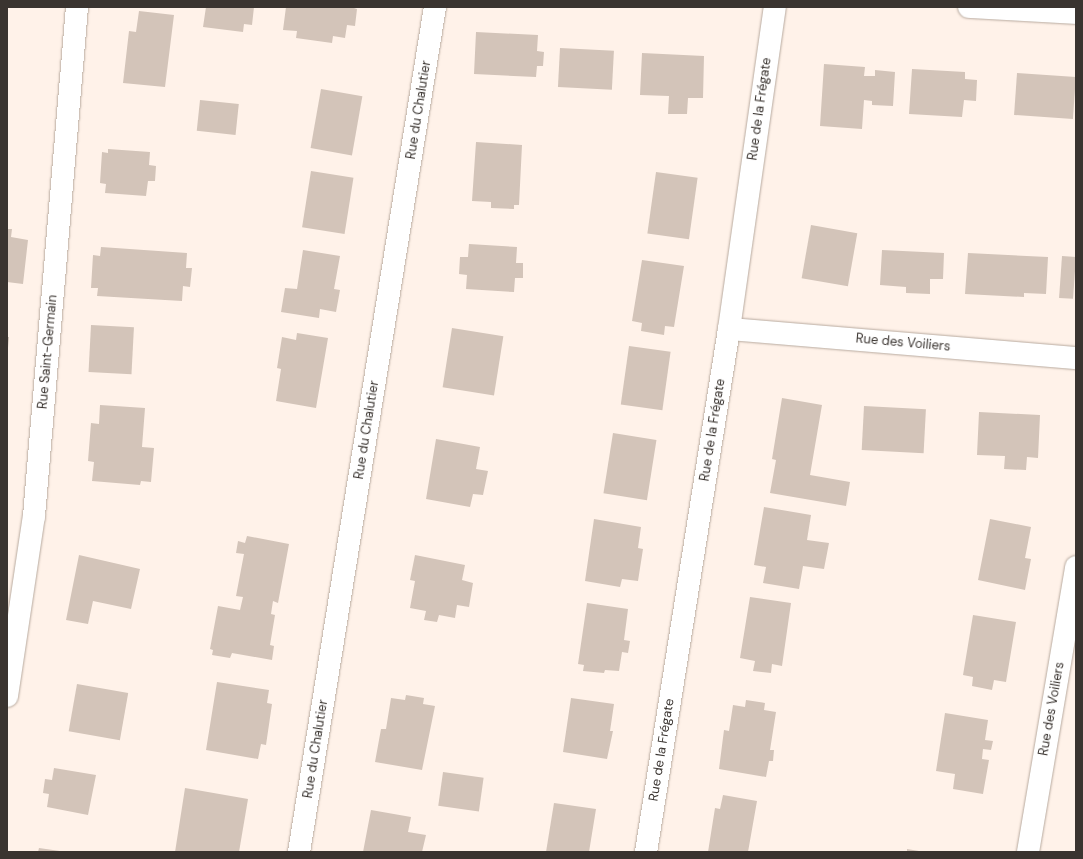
<!DOCTYPE html>
<html>
<head>
<meta charset="utf-8">
<style>
  body { margin:0 }
  #map { position:relative; width:1083px; height:859px; overflow:hidden; background:#fff2e9; font-family:"DM Sans",sans-serif }
  div>[style] { position:absolute }
  .building>* { inset:0; background:#d3c4b9; transform-origin:0 0 }
  .roads { filter:drop-shadow(0 0 1px #b8aa9f) drop-shadow(0 0 1px #b8aa9f) }
  .minor>* { height:22px; margin:-11px; padding:0 11px; transform-origin:11px; border-radius:11px; background:#fff }
  .tertiary>* { height:22px; margin:-11px; padding:0 11px; transform-origin:11px; border-radius:11px; background:#fff }
  span { translate:-50% -50%; white-space:nowrap; text-align:center; line-height:1.15; -webkit-text-stroke:3px #fff; paint-order:stroke }
  .street-label { font-size:13px; color:#3a3430 }
  .frame { position:absolute; inset:0; border:8px solid #3a3430; pointer-events:none }
</style>
</head>
<body>
<div id="map">
  <div class="building">
    <i style="clip-path:polygon(206px 7px,254px 7px,252px 25px,244px 24px,243px 32px,203px 27px)"></i>
    <i style="clip-path:polygon(286px 7px,351px 7px,357px 9px,355px 26px,347px 25px,345px 38px,333px 36px,332px 43px,296px 38px,297px 31px,283px 30px)"></i>
    <i style="clip-path:polygon(139px 11px,174px 15px,165px 87px,123px 83px,129px 31px,136px 32px)"></i>
    <i style="clip-path:polygon(476px 32px,538px 35px,537px 51px,544px 52px,543px 66px,537px 66px,536px 77px,474px 74px)"></i>
    <i style="left:560px;top:48px;width:54px;height:39px;rotate:3deg"></i>
    <i style="clip-path:polygon(642px 53px,704px 56px,703px 98px,688px 98px,687px 114px,668px 114px,669px 96px,640px 95px)"></i>
    <i style="clip-path:polygon(824px 64px,865px 67px,864px 76px,875px 76px,875px 70px,895px 72px,893px 106px,872px 105px,872px 101px,864px 100px,862px 129px,820px 126px)"></i>
    <i style="clip-path:polygon(912px 69px,965px 72px,965px 79px,977px 80px,976px 101px,964px 100px,962px 117px,909px 114px)"></i>
    <i style="left:1017px;top:73px;width:59px;height:42px;rotate:4deg"></i>
    <i style="left:321px;top:89px;width:42px;height:60px;rotate:10deg"></i>
    <i style="left:200px;top:100px;width:39px;height:31px;rotate:6deg"></i>
    <i style="clip-path:polygon(476px 142px,522px 145px,519px 205px,514px 205px,514px 209px,491px 208px,491px 202px,472px 201px)"></i>
    <i style="clip-path:polygon(108px 149px,150px 152px,149px 165px,156px 166px,155px 181px,148px 181px,146px 196px,105px 193px,106px 184px,100px 183px,102px 152px,108px 153px)"></i>
    <i style="left:311px;top:171px;width:43px;height:57px;rotate:9deg"></i>
    <i style="left:656px;top:172px;width:42px;height:62px;rotate:8deg"></i>
    <i style="left:811px;top:225px;width:47px;height:54px;rotate:10deg"></i>
    <i style="clip-path:polygon(7px 229px,12px 229px,11px 237px,28px 240px,23px 284px,7px 282px)"></i>
    <i style="clip-path:polygon(469px 244px,517px 247px,516px 263px,523px 263px,523px 278px,515px 278px,514px 292px,466px 289px,467px 275px,459px 274px,460px 257px,468px 257px)"></i>
    <i style="clip-path:polygon(101px 247px,187px 253px,186px 268px,192px 268px,190px 287px,183px 286px,182px 301px,97px 296px,98px 288px,91px 288px,93px 255px,100px 256px)"></i>
    <i style="clip-path:polygon(303px 250px,340px 256px,334px 289px,340px 290px,336px 312px,320px 309px,319px 318px,281px 312px,285px 288px,297px 289px)"></i>
    <i style="clip-path:polygon(882px 250px,944px 253px,943px 279px,930px 279px,930px 294px,906px 293px,906px 287px,880px 285px)"></i>
    <i style="clip-path:polygon(968px 253px,1048px 257px,1046px 294px,1024px 293px,1024px 297px,965px 294px)"></i>
    <i style="left:1062px;top:256px;width:14px;height:42px;rotate:4deg"></i>
    <i style="clip-path:polygon(642px 260px,684px 266px,674px 327px,665px 326px,664px 335px,641px 331px,642px 323px,632px 321px)"></i>
    <i style="left:91px;top:325px;width:43px;height:47px;rotate:3deg"></i>
    <i style="left:452px;top:328px;width:52px;height:60px;rotate:9deg"></i>
    <i style="clip-path:polygon(297px 333px,328px 338px,316px 408px,276px 401px,281px 369px,277px 368px,282px 337px,296px 340px)"></i>
    <i style="clip-path:polygon(7px 337px,9px 337px,8px 348px,7px 348px)"></i>
    <i style="left:629px;top:346px;width:42px;height:59px;rotate:8deg"></i>
    <i style="clip-path:polygon(782px 398px,822px 405px,810px 475px,850px 482px,846px 506px,770px 493px,776px 460px,772px 459px)"></i>
    <i style="clip-path:polygon(100px 405px,145px 408px,142px 447px,154px 448px,151px 482px,141px 481px,140px 485px,92px 481px,94px 462px,88px 461px,91px 423px,99px 424px)"></i>
    <i style="left:864px;top:406px;width:62px;height:44px;rotate:3deg"></i>
    <i style="clip-path:polygon(979px 412px,1040px 415px,1038px 458px,1027px 457px,1026px 470px,1004px 469px,1005px 456px,977px 455px)"></i>
    <i style="left:613px;top:433px;width:44px;height:61px;rotate:9deg"></i>
    <i style="clip-path:polygon(436px 439px,480px 447px,476px 469px,488px 471px,483px 495px,473px 494px,470px 507px,426px 499px)"></i>
    <i style="clip-path:polygon(764px 507px,811px 515px,807px 540px,829px 543px,824px 569px,803px 566px,799px 589px,763px 583px,766px 567px,754px 565px)"></i>
    <i style="clip-path:polygon(594px 519px,641px 527px,638px 548px,643px 549px,638px 581px,622px 579px,620px 587px,585px 581px)"></i>
    <i style="clip-path:polygon(990px 519px,1031px 527px,1025px 558px,1031px 559px,1025px 590px,978px 580px)"></i>
    <i style="clip-path:polygon(247px 536px,289px 544px,278px 603px,273px 601px,271px 614px,275px 615px,270px 645px,274px 646px,272px 660px,232px 653px,230px 658px,212px 655px,213px 650px,210px 649px,218px 606px,240px 610px,243px 597px,236px 596px,244px 554px,236px 553px,238px 541px,245px 543px)"></i>
    <i style="clip-path:polygon(79px 555px,140px 569px,131px 609px,93px 601px,88px 624px,66px 620px)"></i>
    <i style="clip-path:polygon(415px 555px,465px 565px,462px 580px,473px 583px,469px 607px,457px 605px,455px 618px,439px 615px,437px 622px,424px 620px,426px 611px,410px 608px,415px 581px,410px 580px)"></i>
    <i style="clip-path:polygon(750px 597px,791px 603px,782px 666px,772px 664px,771px 673px,753px 671px,755px 661px,740px 658px)"></i>
    <i style="clip-path:polygon(587px 603px,628px 609px,624px 640px,630px 641px,628px 653px,622px 652px,619px 671px,605px 670px,604px 673px,583px 671px,584px 665px,578px 664px)"></i>
    <i style="clip-path:polygon(973px 615px,1016px 622px,1006px 682px,994px 680px,992px 690px,972px 686px,973px 677px,963px 675px)"></i>
    <i style="clip-path:polygon(217px 682px,269px 690px,267px 703px,272px 704px,266px 745px,261px 744px,258px 759px,206px 750px)"></i>
    <i style="left:77px;top:684px;width:52px;height:48px;rotate:10deg"></i>
    <i style="clip-path:polygon(406px 695px,424px 698px,423px 704px,435px 706px,422px 770px,375px 762px,381px 729px,386px 729px,391px 698px,405px 700px)"></i>
    <i style="clip-path:polygon(571px 698px,614px 704px,610px 731px,613px 731px,607px 759px,563px 752px)"></i>
    <i style="clip-path:polygon(746px 700px,765px 703px,764px 710px,776px 712px,770px 750px,774px 750px,773px 761px,769px 761px,766px 777px,719px 769px,724px 730px,729px 731px,733px 705px,745px 707px)"></i>
    <i style="clip-path:polygon(945px 713px,988px 720px,985px 740px,993px 741px,991px 750px,983px 749px,982px 759px,989px 760px,983px 794px,953px 789px,955px 774px,936px 771px)"></i>
    <i style="clip-path:polygon(54px 768px,96px 775px,88px 815px,47px 807px,49px 794px,43px 793px,45px 779px,52px 780px)"></i>
    <i style="left:443px;top:772px;width:41px;height:34px;rotate:8deg"></i>
    <i style="clip-path:polygon(185px 788px,248px 799px,239px 852px,175px 852px)"></i>
    <i style="clip-path:polygon(723px 795px,757px 801px,748px 852px,708px 852px,715px 808px,720px 809px)"></i>
    <i style="clip-path:polygon(554px 803px,596px 809px,589px 852px,546px 852px)"></i>
    <i style="clip-path:polygon(371px 810px,411px 817px,408px 832px,426px 835px,422px 852px,363px 852px)"></i>
    <i style="clip-path:polygon(39px 848px,60px 851px,60px 852px,38px 852px)"></i>
    <i style="clip-path:polygon(907px 849px,919px 851px,919px 852px,907px 852px)"></i>
  </div>
  <div class="roads">
    <div class="minor">
      <i style="left:969px;top:7px;width:107px;rotate:3.2deg"></i>
      <i style="left:729px;top:329px;width:348px;rotate:4.8deg"></i>
      <i style="left:299px;top:852px;width:856px;rotate:-80.86deg"></i>
      <i style="left:646px;top:852px;width:530px;rotate:-80.98deg"></i>
      <i style="left:729px;top:329px;width:325px;rotate:-81.9deg"></i>
      <i style="left:1028px;top:852px;width:289px;rotate:-80.4deg"></i>
    </div>
    <div class="tertiary">
      <i style="left:7px;top:696px;width:182px;rotate:-81.5deg"></i>
      <i style="left:34px;top:516px;width:511px;rotate:-85.17deg"></i>
    </div>
  </div>
  <div class="street-label">
    <span style="left:760px;top:109px;rotate:-82deg">Rue de la Frégate</span>
    <span style="left:419px;top:110px;rotate:-81deg">Rue du Chalutier</span>
    <span style="left:903px;top:343px;rotate:5deg">Rue des Voiliers</span>
    <span style="left:48px;top:352px;rotate:-85deg">Rue Saint-Germain</span>
    <span style="left:367px;top:430px;rotate:-81deg">Rue du Chalutier</span>
    <span style="left:713px;top:430px;rotate:-81deg">Rue de la Frégate</span>
    <span style="left:1052px;top:709px;rotate:-80deg">Rue des Voiliers</span>
    <span style="left:316px;top:749px;rotate:-81deg">Rue du Chalutier</span>
    <span style="left:662px;top:750px;rotate:-81deg">Rue de la Frégate</span>
  </div>
  <div class="frame"></div>
</div>
</body>
</html>
